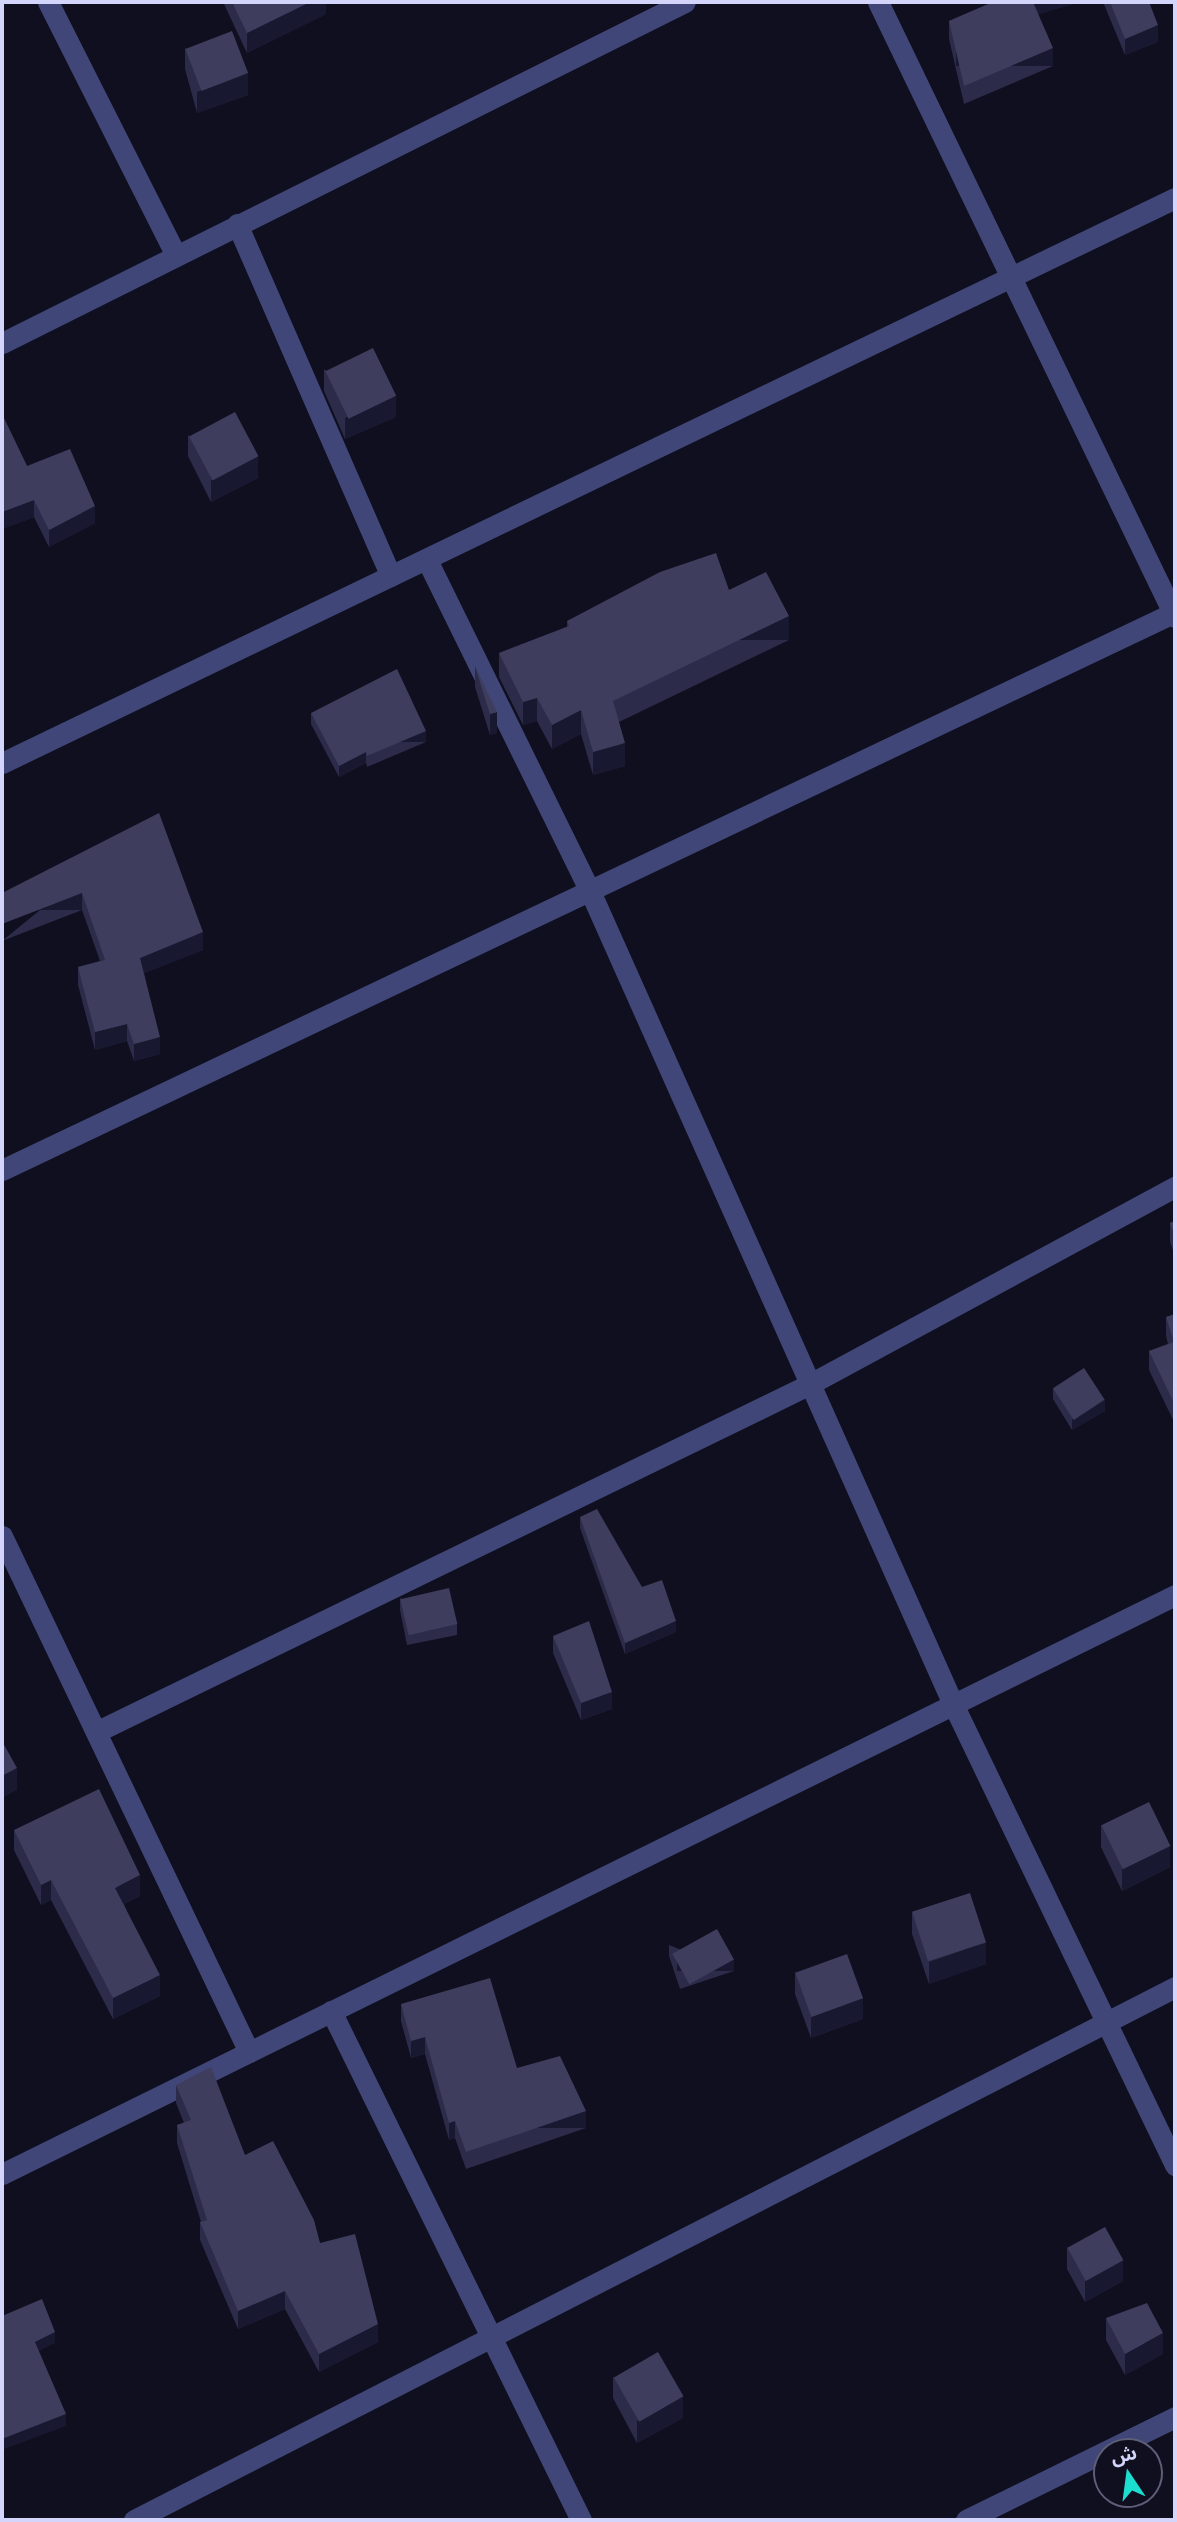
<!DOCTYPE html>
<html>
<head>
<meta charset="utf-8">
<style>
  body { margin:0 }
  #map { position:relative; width:1177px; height:2522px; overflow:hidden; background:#0f0f1f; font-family:Lato,"Noto Sans Arabic",sans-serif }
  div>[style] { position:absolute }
  .minor>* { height:21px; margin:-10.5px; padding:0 10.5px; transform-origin:10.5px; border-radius:10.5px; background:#404778 }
  .wall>* { inset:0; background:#2c2b4a }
  .shaded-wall>* { inset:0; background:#191831; transform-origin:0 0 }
  .building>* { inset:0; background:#3e3d5d; transform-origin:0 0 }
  span { translate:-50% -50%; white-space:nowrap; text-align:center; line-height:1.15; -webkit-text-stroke:7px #0f0f1f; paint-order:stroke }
  .frame { position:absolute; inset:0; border:4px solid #d3d5fa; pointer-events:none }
  .north { position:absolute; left:1093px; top:2438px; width:70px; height:70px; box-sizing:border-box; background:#0f0f1f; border:2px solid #5d5e77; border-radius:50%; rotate:347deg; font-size:19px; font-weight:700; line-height:28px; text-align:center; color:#d3d5fa }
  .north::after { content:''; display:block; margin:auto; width:24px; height:32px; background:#1bddd0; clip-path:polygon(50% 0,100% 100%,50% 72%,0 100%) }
</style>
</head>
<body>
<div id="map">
  <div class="minor">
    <i style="left:48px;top:2px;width:284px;rotate:63.2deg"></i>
    <i style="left:878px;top:2px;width:683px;rotate:64.22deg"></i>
    <i style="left:237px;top:224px;width:384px;rotate:66.4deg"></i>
    <i style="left:2px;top:343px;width:763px;rotate:-26.53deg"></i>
    <i style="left:427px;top:560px;width:369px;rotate:63.8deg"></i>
    <i style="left:590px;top:891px;width:890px;rotate:65.94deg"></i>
    <i style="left:953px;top:1704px;width:512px;rotate:64.29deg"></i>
    <i style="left:2px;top:763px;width:1302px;rotate:-25.72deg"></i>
    <i style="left:2px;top:1170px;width:1299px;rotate:-25.44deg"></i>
    <i style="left:2px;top:1536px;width:572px;rotate:64.42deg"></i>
    <i style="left:96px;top:1732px;width:794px;rotate:-25.98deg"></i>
    <i style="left:810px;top:1384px;width:415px;rotate:-28.4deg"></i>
    <i style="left:331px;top:2011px;width:567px;rotate:63.84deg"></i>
    <i style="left:2px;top:2174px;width:1308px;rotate:-26.27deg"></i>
    <i style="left:134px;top:2520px;width:1170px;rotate:-27.11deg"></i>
    <i style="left:966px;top:2520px;width:233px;rotate:-26.2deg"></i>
  </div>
  <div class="wall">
    <i style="clip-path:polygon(223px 2px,326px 2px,326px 14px,247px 53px)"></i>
    <i style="clip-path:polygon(987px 2px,1080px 2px,1038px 14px,1053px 66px,964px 104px,949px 39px,949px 21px,988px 4px)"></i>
    <i style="clip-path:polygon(1103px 2px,1149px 2px,1158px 42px,1125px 55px)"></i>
    <i style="clip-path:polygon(185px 48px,248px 95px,197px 113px,185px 69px)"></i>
    <i style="clip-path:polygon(324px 369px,396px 417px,345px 439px,324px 391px)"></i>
    <i style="clip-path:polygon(2px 414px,27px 466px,95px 523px,49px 547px,34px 517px,2px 529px)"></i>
    <i style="clip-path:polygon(188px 435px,258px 478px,211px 502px,188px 456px)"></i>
    <i style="clip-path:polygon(729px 590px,789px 640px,619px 722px,625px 766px,593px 775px,581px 734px,552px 749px,537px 721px,523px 725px,499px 677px,499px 653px,567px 627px,567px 621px)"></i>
    <i style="clip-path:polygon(475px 666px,497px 733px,490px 735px,475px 687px)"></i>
    <i style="clip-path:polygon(311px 713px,426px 742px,367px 767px,366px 763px,339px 777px,311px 724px)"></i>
    <i style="clip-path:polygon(159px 813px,203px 950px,144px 973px,160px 1054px,134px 1061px,127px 1041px,95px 1050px,78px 985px,78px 967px,100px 961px,82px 910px,2px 941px)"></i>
    <i style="clip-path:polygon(1175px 1221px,1175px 1256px,1170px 1242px,1170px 1223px)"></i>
    <i style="clip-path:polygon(1175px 1314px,1175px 1424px,1149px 1370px,1149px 1351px,1168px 1344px,1166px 1336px,1166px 1317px)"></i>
    <i style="clip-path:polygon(1053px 1388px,1105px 1411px,1072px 1430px,1053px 1399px)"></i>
    <i style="clip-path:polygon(580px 1517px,642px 1587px,676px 1632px,625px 1654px,580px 1528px)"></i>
    <i style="clip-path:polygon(400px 1598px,457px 1624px,457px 1635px,407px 1645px,400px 1610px)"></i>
    <i style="clip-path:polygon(553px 1636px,612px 1709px,581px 1720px,553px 1653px)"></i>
    <i style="clip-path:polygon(1101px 1825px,1170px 1867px,1122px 1891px,1101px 1847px)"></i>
    <i style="clip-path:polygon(14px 1830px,140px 1896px,124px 1904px,160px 1996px,113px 2019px,51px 1900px,41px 1905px,14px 1850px)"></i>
    <i style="clip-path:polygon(912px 1913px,986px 1964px,929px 1984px,912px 1934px)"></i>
    <i style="clip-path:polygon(669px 1945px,734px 1971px,680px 1989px,669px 1956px)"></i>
    <i style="clip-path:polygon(795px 1972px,863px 2019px,811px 2038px,795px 1994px)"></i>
    <i style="clip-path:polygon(401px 2004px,517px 2068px,586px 2128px,466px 2169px,455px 2138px,449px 2140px,425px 2054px,411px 2058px,401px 2021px)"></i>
    <i style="clip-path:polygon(176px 2085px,245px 2155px,320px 2243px,378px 2342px,319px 2372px,285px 2309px,238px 2329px,200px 2240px,200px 2222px,201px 2222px,177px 2143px,177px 2125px,184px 2123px,176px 2103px)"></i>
    <i style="clip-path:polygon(1067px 2247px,1123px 2281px,1085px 2302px,1067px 2269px)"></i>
    <i style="clip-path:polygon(1106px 2318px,1163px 2354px,1125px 2375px,1106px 2340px)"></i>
    <i style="clip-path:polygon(613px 2377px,683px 2418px,637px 2443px,613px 2398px)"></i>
  </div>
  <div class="shaded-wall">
    <i style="clip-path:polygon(310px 2px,326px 2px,326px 14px,247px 53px,247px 33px)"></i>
    <i style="clip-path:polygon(1032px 2px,1080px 2px,1032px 16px)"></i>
    <i style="clip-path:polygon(1158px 25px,1158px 42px,1125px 55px,1125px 39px)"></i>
    <i style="left:1053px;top:48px;width:18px;height:97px;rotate:90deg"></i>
    <i style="clip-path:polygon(248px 73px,248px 95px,197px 113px,197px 92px)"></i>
    <i style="clip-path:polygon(396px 396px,396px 417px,345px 439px,345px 418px)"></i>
    <i style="clip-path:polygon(258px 456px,258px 478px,211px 502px,211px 480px)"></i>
    <i style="clip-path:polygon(34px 500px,34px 517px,2px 529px,2px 512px)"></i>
    <i style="clip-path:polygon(95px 506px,95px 523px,49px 547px,49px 530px)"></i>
    <i style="left:789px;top:616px;width:24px;height:195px;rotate:90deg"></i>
    <i style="clip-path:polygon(537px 698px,537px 721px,523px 725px,523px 702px)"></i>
    <i style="clip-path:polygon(581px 710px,581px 734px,552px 749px,552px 725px)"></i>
    <i style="clip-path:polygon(497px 712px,497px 733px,490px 735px,490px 714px)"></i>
    <i style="left:426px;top:731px;width:11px;height:64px;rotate:90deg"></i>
    <i style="clip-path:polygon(625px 743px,625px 766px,593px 775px,593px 752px)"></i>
    <i style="clip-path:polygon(366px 752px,366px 763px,339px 777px,339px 766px)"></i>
    <i style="left:82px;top:893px;width:17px;height:86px;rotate:90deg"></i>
    <i style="clip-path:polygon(203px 932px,203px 950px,140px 975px,140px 958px)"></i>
    <i style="clip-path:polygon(127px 1024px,127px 1041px,95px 1050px,95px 1032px)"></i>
    <i style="clip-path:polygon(160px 1037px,160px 1054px,134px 1061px,134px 1044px)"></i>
    <i style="clip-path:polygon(1105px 1400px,1105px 1411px,1072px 1430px,1072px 1419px)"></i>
    <i style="clip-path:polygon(676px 1621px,676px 1632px,625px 1654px,625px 1643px)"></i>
    <i style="clip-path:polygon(612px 1692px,612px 1709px,581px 1720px,581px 1703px)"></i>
    <i style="clip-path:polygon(17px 1768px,17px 1790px,2px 1798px,2px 1776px)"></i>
    <i style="clip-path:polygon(1170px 1846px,1170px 1867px,1122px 1891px,1122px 1869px)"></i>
    <i style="clip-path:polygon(140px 1875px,140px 1896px,115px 1908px,115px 1888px)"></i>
    <i style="clip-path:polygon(51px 1880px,51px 1900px,41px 1905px,41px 1885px)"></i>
    <i style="clip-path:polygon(986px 1942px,986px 1964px,929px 1984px,929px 1962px)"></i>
    <i style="left:734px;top:1960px;width:11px;height:57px;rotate:90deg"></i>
    <i style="clip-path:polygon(160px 1975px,160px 1996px,113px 2019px,113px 1998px)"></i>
    <i style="clip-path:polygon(863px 1998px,863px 2019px,811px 2038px,811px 2017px)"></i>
    <i style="clip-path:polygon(425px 2037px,425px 2054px,411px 2058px,411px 2041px)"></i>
    <i style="left:586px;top:2111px;width:17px;height:127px;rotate:90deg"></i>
    <i style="clip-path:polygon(455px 2121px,455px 2138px,449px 2140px,449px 2123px)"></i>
    <i style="clip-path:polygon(1123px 2260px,1123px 2281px,1085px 2302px,1085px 2281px)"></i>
    <i style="clip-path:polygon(285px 2291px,285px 2309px,238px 2329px,238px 2311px)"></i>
    <i style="clip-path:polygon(378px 2324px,378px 2342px,319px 2372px,319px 2354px)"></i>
    <i style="clip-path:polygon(55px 2332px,55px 2343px,35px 2353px,35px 2342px)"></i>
    <i style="clip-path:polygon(1163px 2333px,1163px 2354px,1125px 2375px,1125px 2354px)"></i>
    <i style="clip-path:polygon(683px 2396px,683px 2418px,637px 2443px,637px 2421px)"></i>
    <i style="clip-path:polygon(66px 2414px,66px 2426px,2px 2450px,2px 2439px)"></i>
  </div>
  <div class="building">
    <i style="clip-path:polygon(232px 2px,310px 2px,247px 33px)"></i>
    <i style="clip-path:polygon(993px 2px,1033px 2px,1053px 48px,964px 86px,949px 21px)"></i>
    <i style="clip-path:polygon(1110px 2px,1149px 2px,1158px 25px,1125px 39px)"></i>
    <i style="left:232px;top:31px;width:45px;height:50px;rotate:69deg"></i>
    <i style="left:373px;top:348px;width:53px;height:53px;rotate:64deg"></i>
    <i style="left:235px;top:412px;width:50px;height:52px;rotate:62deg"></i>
    <i style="clip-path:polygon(2px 414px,27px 466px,70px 449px,95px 506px,49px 530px,34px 500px,2px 512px)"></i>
    <i style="clip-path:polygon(716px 553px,729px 590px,766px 572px,789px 616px,613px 701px,625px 743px,593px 752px,581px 710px,552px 725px,537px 698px,523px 702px,499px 653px,569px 626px,567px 621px,660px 572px)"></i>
    <i style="clip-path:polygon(475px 666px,497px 712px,490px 714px)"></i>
    <i style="clip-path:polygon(397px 669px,426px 731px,367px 756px,366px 752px,339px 766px,311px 713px)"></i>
    <i style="clip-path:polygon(159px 813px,203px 932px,140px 958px,160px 1037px,134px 1044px,127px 1024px,95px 1032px,78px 967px,105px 960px,82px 893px,2px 924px,2px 893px)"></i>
    <i style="clip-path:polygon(1175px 1221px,1175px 1237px,1170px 1223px)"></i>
    <i style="clip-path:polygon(1175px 1314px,1175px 1405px,1149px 1351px,1174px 1342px,1166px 1317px)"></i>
    <i style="left:1084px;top:1368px;width:38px;height:37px;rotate:57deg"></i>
    <i style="clip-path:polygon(597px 1509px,642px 1587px,662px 1580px,676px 1621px,625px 1643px,580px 1517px)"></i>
    <i style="left:449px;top:1588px;width:37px;height:50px;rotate:77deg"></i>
    <i style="clip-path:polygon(589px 1621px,612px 1692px,581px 1703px,553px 1636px)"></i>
    <i style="clip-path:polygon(2px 1741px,17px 1768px,2px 1776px)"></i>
    <i style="clip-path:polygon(99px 1789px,140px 1875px,115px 1888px,160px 1975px,113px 1998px,51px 1880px,41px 1885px,14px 1830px)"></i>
    <i style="left:1149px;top:1802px;width:49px;height:53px;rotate:64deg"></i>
    <i style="left:970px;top:1893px;width:52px;height:61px;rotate:72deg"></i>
    <i style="left:717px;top:1929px;width:35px;height:51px;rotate:61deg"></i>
    <i style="left:847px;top:1954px;width:47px;height:55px;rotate:70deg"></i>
    <i style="clip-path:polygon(490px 1978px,517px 2068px,560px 2056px,586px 2111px,466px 2152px,455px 2121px,449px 2123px,425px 2037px,411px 2041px,401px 2004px)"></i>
    <i style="clip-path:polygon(211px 2067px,245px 2155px,273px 2141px,314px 2220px,320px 2243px,355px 2234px,378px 2324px,319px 2354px,285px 2291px,238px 2311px,200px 2222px,207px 2220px,177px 2125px,191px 2120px,176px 2085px)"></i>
    <i style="left:1105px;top:2227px;width:38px;height:43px;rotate:61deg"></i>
    <i style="clip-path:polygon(42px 2299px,55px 2332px,35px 2342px,66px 2414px,2px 2439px,2px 2316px)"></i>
    <i style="clip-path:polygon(1147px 2303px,1163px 2333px,1125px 2354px,1106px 2318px)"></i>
    <i style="left:658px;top:2352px;width:51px;height:51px;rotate:60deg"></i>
  </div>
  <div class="frame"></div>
  <div class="north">ش</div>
</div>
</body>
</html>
